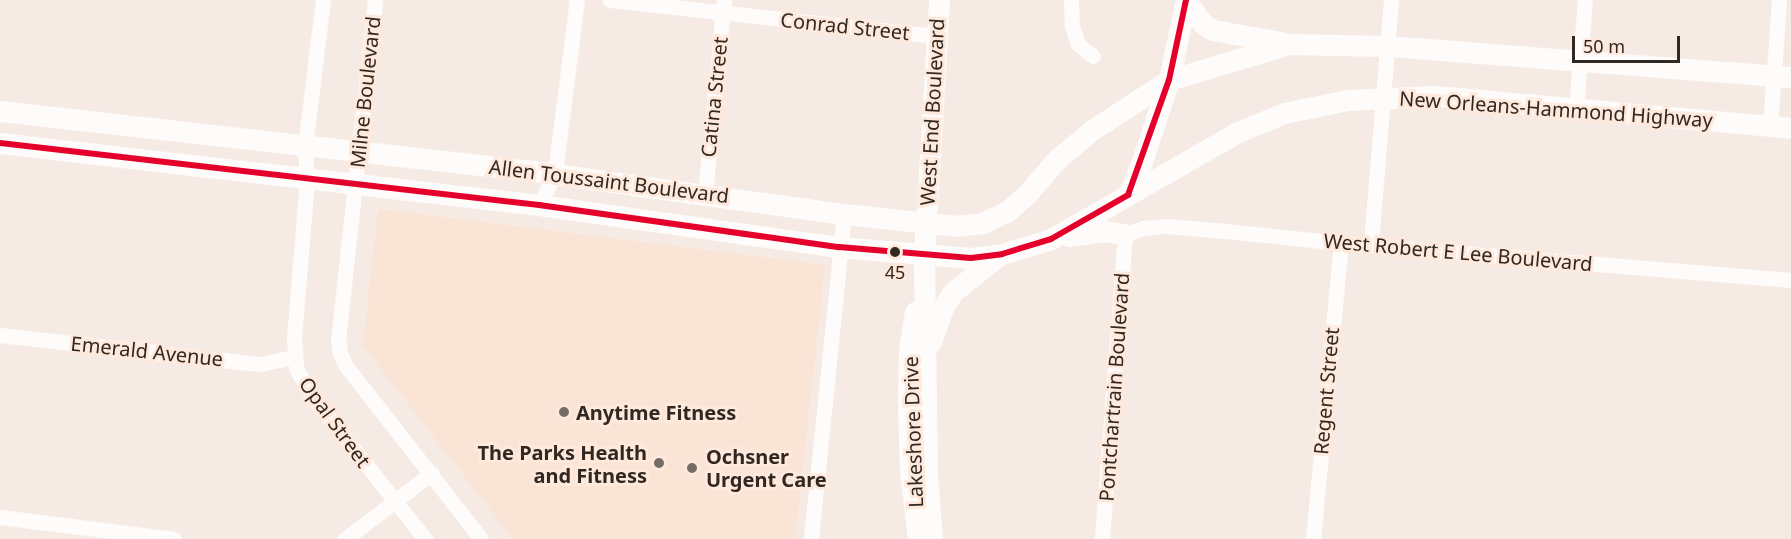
<!DOCTYPE html>
<html>
<head>
<meta charset="utf-8">
<style>
  body { margin:0 }
  #map { position:relative; width:1791px; height:539px; overflow:hidden; background:#f6ebe4; font-family:"Noto Sans",sans-serif }
  div>[style] { position:absolute }
  .built>* { inset:0; background:#fae4d5 }
  .street>* { height:15px; margin:-7.5px; padding:0 7.5px; transform-origin:7.5px; border-radius:7.5px; background:#fefcfb }
  .secondary>* { height:21px; margin:-10.5px; padding:0 10.5px; transform-origin:10.5px; border-radius:10.5px; background:#fefcfb }
  .bus-1>* { height:6px; margin:-3px; padding:0 3px; transform-origin:3px; border-radius:3px; background:#e4002b }
  .dots>* { width:16px; height:16px; translate:-50% -50%; box-sizing:border-box; border:3px solid #fee9dc; border-radius:50% }
  span { translate:-50% -50%; white-space:nowrap; text-align:center; line-height:1.15; -webkit-text-stroke:6px #fee9dc; paint-order:stroke }
  .bus-label { font-size:18px; color:#312822 }
  .street-label { font-size:20px; color:#312822 }
  .poi-label { font-size:20px; color:#312822; font-weight:700 }
  .left { translate:0 -50%; text-align:left }
  .right { translate:-100% -50%; text-align:right }
  .scale { position:absolute; left:1572px; top:36px; width:108px; height:27px; box-sizing:border-box; border:3px solid #312822; border-top:0; padding-left:8px; font-size:18px; line-height:21px; white-space:nowrap; color:#312822; -webkit-text-stroke:4px #fee9dc; paint-order:stroke }
</style>
</head>
<body>
<div id="map">
  <div class="built">
    <i style="clip-path:polygon(378px 209px,825px 265px,795px 539px,513px 539px,363px 346px)"></i>
  </div>
  <div class="street">
    <i style="left:323px;top:0;width:147px;rotate:97deg"></i>
    <i style="left:305px;top:146px;width:34px;rotate:87deg"></i>
    <i style="left:307px;top:180px;width:159px;rotate:94.7deg"></i>
    <i style="left:294px;top:338px;width:30px;rotate:86deg"></i>
    <i style="left:296px;top:368px;width:31px;rotate:61deg"></i>
    <i style="left:311px;top:395px;width:184px;rotate:51.6deg"></i>
    <i style="left:375px;top:0;width:340px;rotate:96.2deg"></i>
    <i style="left:338px;top:338px;width:16px;rotate:83deg"></i>
    <i style="left:340px;top:354px;width:13px;rotate:63deg"></i>
    <i style="left:346px;top:366px;width:219px;rotate:52deg"></i>
    <i style="left:610px;top:0;width:328px;rotate:6.3deg"></i>
    <i style="left:1071px;top:0;width:26px;rotate:88deg"></i>
    <i style="left:1072px;top:26px;width:19px;rotate:72deg"></i>
    <i style="left:1078px;top:44px;width:19px;rotate:39deg"></i>
    <i style="left:1576px;top:109px;width:109px;rotate:-85.3deg"></i>
    <i style="left:1770px;top:126px;width:126px;rotate:-85.9deg"></i>
    <i style="left:705px;top:193px;width:194px;rotate:-84.4deg"></i>
    <i style="left:539px;top:205px;width:36px;rotate:-63deg"></i>
    <i style="left:555px;top:173px;width:174px;rotate:-82.8deg"></i>
    <i style="left:1371px;top:243px;width:244px;rotate:-85.3deg"></i>
    <i style="left:0;top:335px;width:262px;rotate:6.4deg"></i>
    <i style="left:260px;top:364px;width:35px;rotate:-12deg"></i>
    <i style="left:0;top:517px;width:175px;rotate:7.2deg"></i>
    <i style="left:345px;top:539px;width:109px;rotate:-37.2deg"></i>
    <i style="left:811px;top:539px;width:327px;rotate:-84.2deg"></i>
    <i style="left:1102px;top:539px;width:306px;rotate:-85.7deg"></i>
    <i style="left:1125px;top:234px;width:19px;rotate:-18deg"></i>
    <i style="left:1143px;top:228px;width:25px;rotate:-5deg"></i>
    <i style="left:1168px;top:226px;width:58px;rotate:4.9deg"></i>
    <i style="left:1226px;top:231px;width:116px;rotate:6deg"></i>
    <i style="left:1341px;top:243px;width:452px;rotate:4.7deg"></i>
    <i style="left:1313px;top:539px;width:297px;rotate:-84.6deg"></i>
  </div>
  <div class="secondary">
    <i style="left:1186px;top:0;width:29px;rotate:55deg"></i>
    <i style="left:1203px;top:24px;width:12px;rotate:31deg"></i>
    <i style="left:1213px;top:30px;width:73px;rotate:10.2deg"></i>
    <i style="left:0;top:111px;width:536px;rotate:6.42deg"></i>
    <i style="left:533px;top:171px;width:314px;rotate:7.9deg"></i>
    <i style="left:844px;top:214px;width:113px;rotate:6.1deg"></i>
    <i style="left:956px;top:226px;width:27px;rotate:-6deg"></i>
    <i style="left:983px;top:223px;width:28px;rotate:-26deg"></i>
    <i style="left:1008px;top:211px;width:27px;rotate:-42deg"></i>
    <i style="left:1028px;top:193px;width:45px;rotate:-49.5deg"></i>
    <i style="left:1057px;top:159px;width:45px;rotate:-39.6deg"></i>
    <i style="left:1092px;top:130px;width:92px;rotate:-33deg"></i>
    <i style="left:1169px;top:80px;width:125px;rotate:-16.7deg"></i>
    <i style="left:1289px;top:44px;width:99px;rotate:1.2deg"></i>
    <i style="left:1388px;top:46px;width:404px;rotate:4.4deg"></i>
    <i style="left:0;top:143px;width:543px;rotate:6.56deg"></i>
    <i style="left:539px;top:205px;width:303px;rotate:8deg"></i>
    <i style="left:839px;top:247px;width:132px;rotate:4.8deg"></i>
    <i style="left:971px;top:258px;width:31px;rotate:-7deg"></i>
    <i style="left:1002px;top:254px;width:51px;rotate:-17deg"></i>
    <i style="left:1051px;top:239px;width:215px;rotate:-29.8deg"></i>
    <i style="left:1238px;top:132px;width:50px;rotate:-22.4deg"></i>
    <i style="left:1284px;top:113px;width:65px;rotate:-11.5deg"></i>
    <i style="left:1348px;top:100px;width:87px;rotate:-2.6deg"></i>
    <i style="left:1435px;top:96px;width:357px;rotate:5.1deg"></i>
    <i style="left:1128px;top:195px;width:30px;rotate:-67deg"></i>
    <i style="left:1140px;top:167px;width:92px;rotate:-71.6deg"></i>
    <i style="left:1169px;top:80px;width:82px;rotate:-78deg"></i>
    <i style="left:1069px;top:236px;width:34px;rotate:-8deg"></i>
    <i style="left:1103px;top:231px;width:22px;rotate:8deg"></i>
    <i style="left:915px;top:312px;width:39px;rotate:99deg"></i>
    <i style="left:909px;top:351px;width:50px;rotate:91.1deg"></i>
    <i style="left:908px;top:401px;width:69px;rotate:88.3deg"></i>
    <i style="left:910px;top:470px;width:69px;rotate:83.4deg"></i>
    <i style="left:931px;top:342px;width:36px;rotate:-71deg"></i>
    <i style="left:943px;top:308px;width:19px;rotate:-58deg"></i>
    <i style="left:953px;top:292px;width:58px;rotate:-38.7deg"></i>
    <i style="left:932px;top:539px;width:63px;rotate:-94.5deg"></i>
    <i style="left:927px;top:476px;width:221px;rotate:-90.8deg"></i>
    <i style="left:924px;top:255px;width:255px;rotate:-86.6deg"></i>
  </div>
  <div class="bus-1">
    <i style="left:0;top:143px;width:543px;rotate:6.56deg"></i>
    <i style="left:539px;top:205px;width:303px;rotate:8deg"></i>
    <i style="left:839px;top:247px;width:132px;rotate:4.8deg"></i>
    <i style="left:971px;top:258px;width:31px;rotate:-7deg"></i>
    <i style="left:1002px;top:254px;width:51px;rotate:-17deg"></i>
    <i style="left:1051px;top:239px;width:89px;rotate:-29.7deg"></i>
    <i style="left:1128px;top:195px;width:122px;rotate:-70.4deg"></i>
    <i style="left:1169px;top:80px;width:82px;rotate:-78deg"></i>
  </div>
  <div class="dots">
    <i style="left:895px;top:252px;background:#312822"></i>
    <i style="left:564px;top:412px;background:#766c66"></i>
    <i style="left:659px;top:463px;background:#766c66"></i>
    <i style="left:692px;top:468px;background:#766c66"></i>
  </div>
  <div class="bus-label">
    <span style="left:895px;top:272px">45</span>
  </div>
  <div class="street-label">
    <span style="left:845px;top:26px;rotate:6deg">Conrad Street</span>
    <span style="left:365px;top:92px;rotate:-84deg">Milne Boulevard</span>
    <span style="left:714px;top:97px;rotate:-84deg">Catina Street</span>
    <span style="left:1556px;top:109px;rotate:4deg">New Orleans-Hammond Highway</span>
    <span style="left:932px;top:112px;rotate:-87deg">West End Boulevard</span>
    <span style="left:609px;top:181px;rotate:7deg">Allen Toussaint Boulevard</span>
    <span style="left:1458px;top:252px;rotate:5deg">West Robert E Lee Boulevard</span>
    <span style="left:147px;top:351px;rotate:6deg">Emerald Avenue</span>
    <span style="left:1114px;top:387px;rotate:-86deg">Pontchartrain Boulevard</span>
    <span style="left:1326px;top:391px;rotate:-85deg">Regent Street</span>
    <span style="left:335px;top:422px;rotate:54deg">Opal Street</span>
    <span style="left:913px;top:432px;rotate:-92deg">Lakeshore Drive</span>
  </div>
  <div class="poi-label">
    <span class="left" style="left:576px;top:412px">Anytime Fitness</span>
    <span class="right" style="left:647px;top:464px">The Parks Health<br>and Fitness</span>
    <span class="left" style="left:706px;top:468px">Ochsner<br>Urgent Care</span>
  </div>
  <div class="scale">50 m</div>
</div>
</body>
</html>
